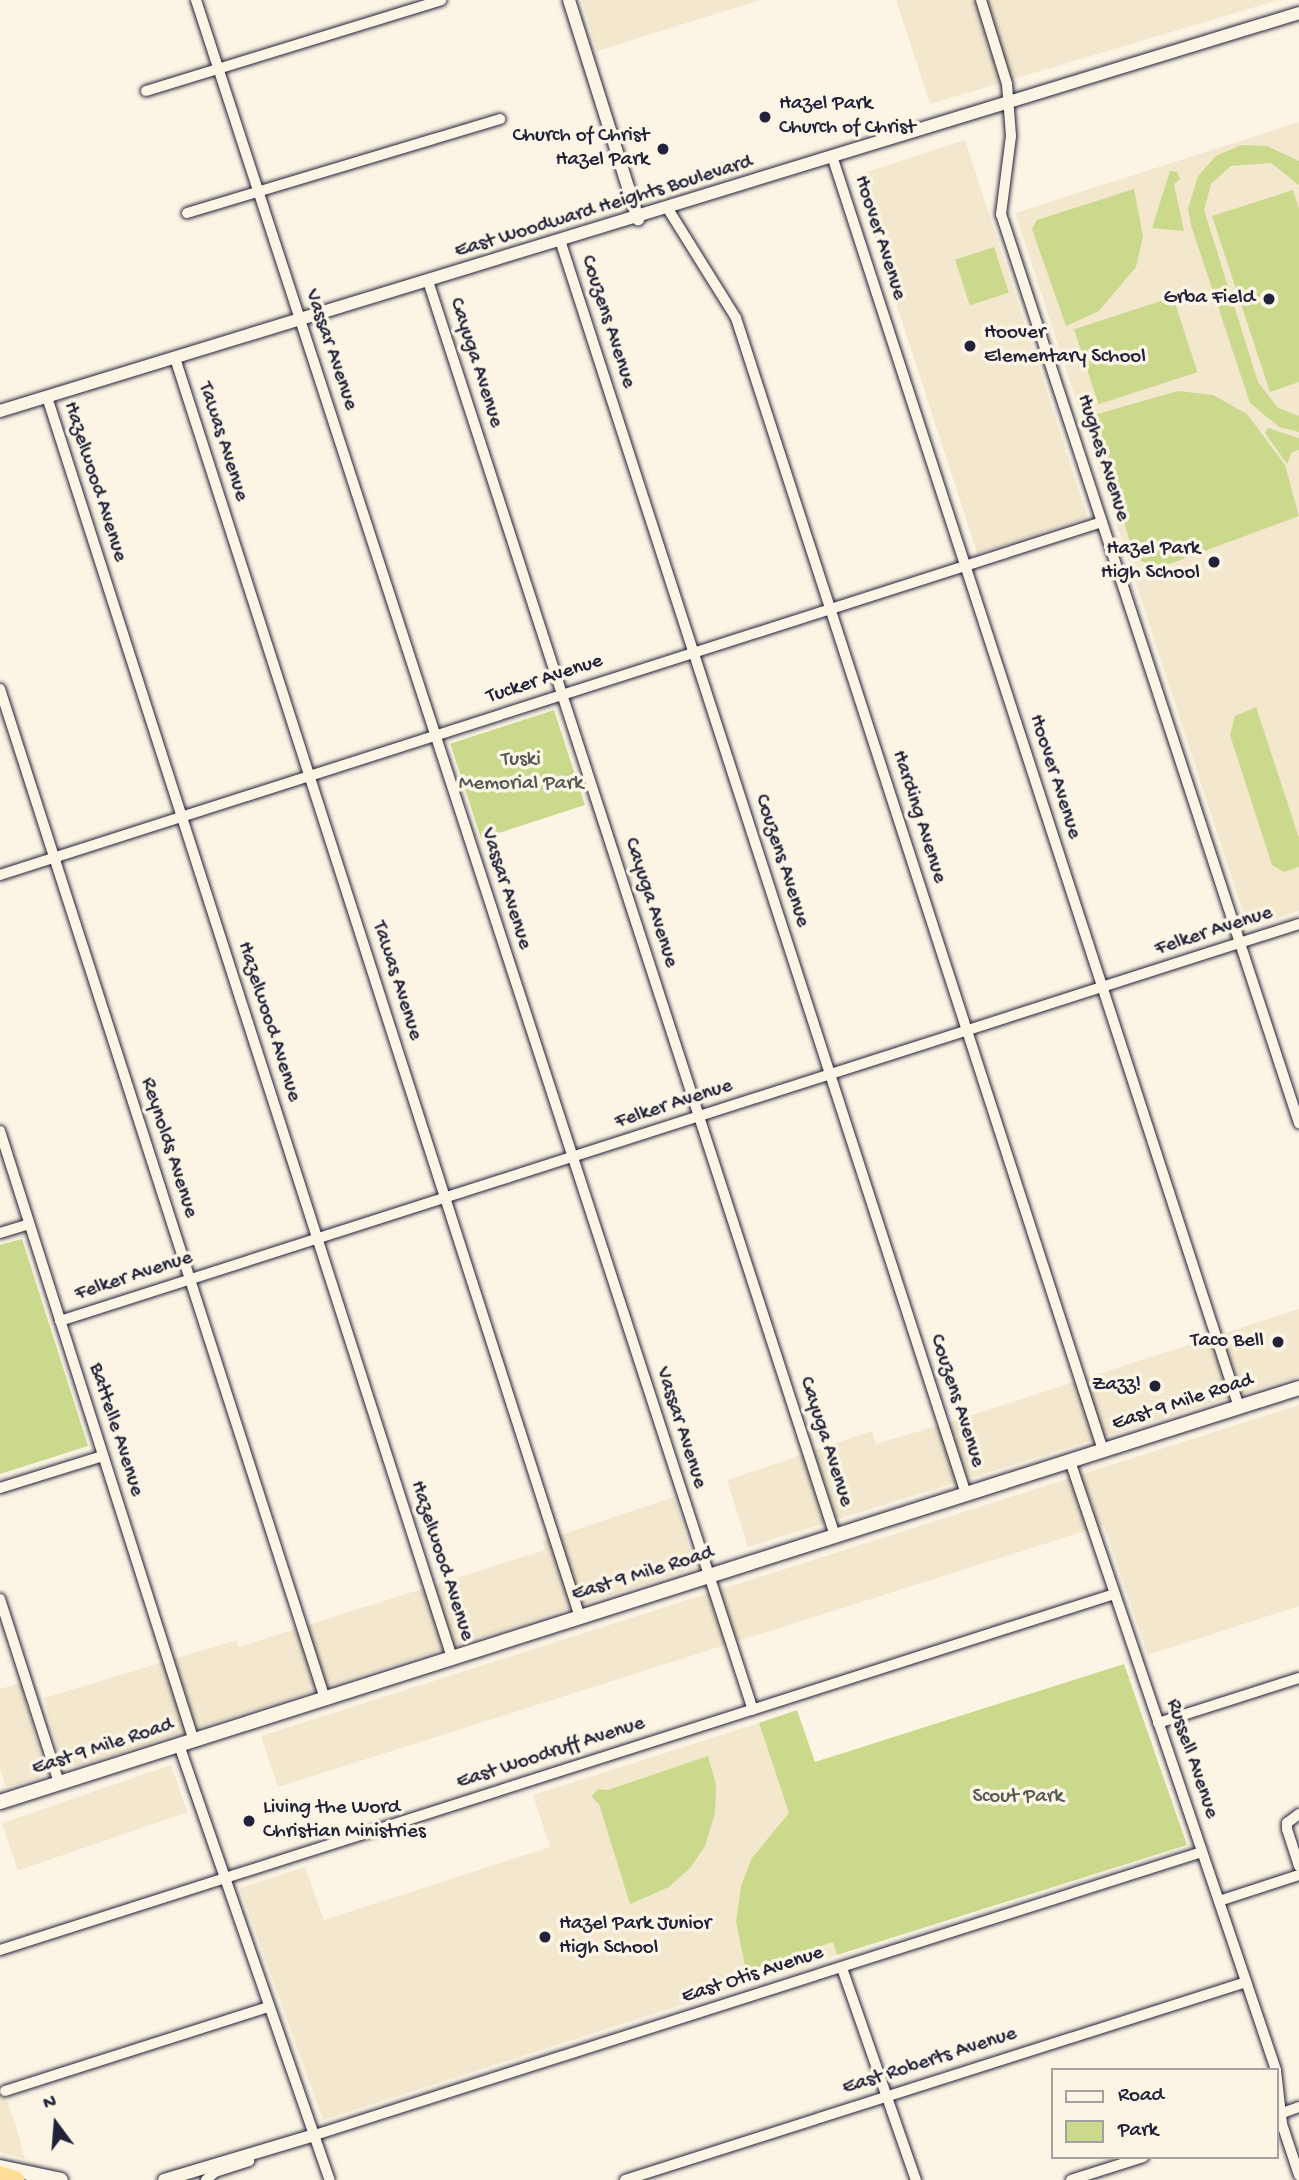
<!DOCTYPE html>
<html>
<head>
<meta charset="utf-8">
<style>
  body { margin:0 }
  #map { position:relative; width:1299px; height:2180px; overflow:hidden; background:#fcf5e5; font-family:"Gochi Hand",sans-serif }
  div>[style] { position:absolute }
  .built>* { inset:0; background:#f3e7cd; transform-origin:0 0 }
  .green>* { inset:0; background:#cbd98d; transform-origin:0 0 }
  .roads { filter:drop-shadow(0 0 2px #22223b) drop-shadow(0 0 2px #22223b) }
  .minor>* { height:10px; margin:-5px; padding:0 5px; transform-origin:5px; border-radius:5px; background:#fcf5e5 }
  .tertiary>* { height:12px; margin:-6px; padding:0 6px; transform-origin:6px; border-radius:6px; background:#fcf5e5 }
  .secondary>* { height:14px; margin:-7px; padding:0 7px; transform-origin:7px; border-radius:7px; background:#fcf5e5 }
  .motorway>* { height:18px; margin:-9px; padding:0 9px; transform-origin:9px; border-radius:9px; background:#ffdd96 }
  .dots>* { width:19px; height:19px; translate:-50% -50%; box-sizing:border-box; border:4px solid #fcf5e5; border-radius:50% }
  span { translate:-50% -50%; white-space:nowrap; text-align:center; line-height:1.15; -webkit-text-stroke:7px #fcf5e5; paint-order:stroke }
  .poi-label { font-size:21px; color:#22223b }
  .left { translate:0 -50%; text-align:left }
  .right { translate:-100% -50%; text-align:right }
  .street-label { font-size:21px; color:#22223b }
  .park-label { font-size:21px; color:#555954 }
  .legend { position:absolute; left:1051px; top:2068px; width:228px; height:91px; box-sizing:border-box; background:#fcf5e5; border:2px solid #a5a1a1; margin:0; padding:9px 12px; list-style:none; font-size:21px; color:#22223b }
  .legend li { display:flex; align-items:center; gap:14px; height:35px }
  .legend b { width:35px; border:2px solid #a5a1a1 }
  .north { position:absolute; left:21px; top:2089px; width:70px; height:70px; -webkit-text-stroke:5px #fcf5e5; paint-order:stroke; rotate:344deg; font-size:19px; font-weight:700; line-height:28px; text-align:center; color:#22223b }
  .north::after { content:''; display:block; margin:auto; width:24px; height:32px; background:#22223b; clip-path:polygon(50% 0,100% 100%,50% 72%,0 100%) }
</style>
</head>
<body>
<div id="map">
  <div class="built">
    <i style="clip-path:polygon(582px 0,760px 0,597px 51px)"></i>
    <i style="clip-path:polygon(896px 0,1279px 0,930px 104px)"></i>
    <i style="clip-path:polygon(1299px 122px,1299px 911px,1248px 927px,1015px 213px)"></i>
    <i style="left:965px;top:140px;width:397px;height:116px;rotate:72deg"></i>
    <i style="clip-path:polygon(1299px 1309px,1299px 1376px,748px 1547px,727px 1480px,872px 1431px,876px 1444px,957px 1420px)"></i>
    <i style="clip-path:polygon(1299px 1405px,1299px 1606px,1148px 1655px,1104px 1525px,278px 1787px,261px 1736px)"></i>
    <i style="clip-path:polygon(674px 1497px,695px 1568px,79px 1766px,62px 1765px,44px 1698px,237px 1640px,239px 1647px,314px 1623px,545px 1550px,543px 1541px)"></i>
    <i style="clip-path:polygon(21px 1683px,44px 1770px,39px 1778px,6px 1787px,0 1769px,0 1689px)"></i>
    <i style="clip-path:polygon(759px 1723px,837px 1955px,323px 2120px,240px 1888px,305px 1867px,324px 1920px,550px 1847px,533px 1795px)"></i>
    <i style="left:171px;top:1765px;width:50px;height:179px;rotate:71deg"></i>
    <i style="clip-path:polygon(0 2082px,15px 2123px,25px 2159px,0 2152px)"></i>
  </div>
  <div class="green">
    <i style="clip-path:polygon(1241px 145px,1267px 146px,1299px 161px,1299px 185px,1271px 163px,1231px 166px,1211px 184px,1204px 210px,1258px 382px,1278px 408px,1299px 416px,1299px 432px,1279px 427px,1250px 403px,1191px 225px,1188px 209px,1198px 176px,1216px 156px)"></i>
    <i style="clip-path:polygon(1170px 171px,1177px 172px,1180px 179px,1174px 184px,1184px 231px,1152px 228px)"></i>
    <i style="clip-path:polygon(1134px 189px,1143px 236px,1136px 267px,1099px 311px,1066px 326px,1032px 229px,1037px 220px)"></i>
    <i style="clip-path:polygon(1293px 190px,1299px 209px,1299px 382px,1270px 392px,1212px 216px)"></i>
    <i style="left:994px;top:247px;width:48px;height:41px;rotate:72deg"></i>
    <i style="left:1173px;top:297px;width:79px;height:104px;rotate:72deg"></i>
    <i style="clip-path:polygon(1178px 391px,1213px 395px,1247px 414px,1285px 465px,1299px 516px,1164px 566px,1151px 566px,1138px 559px,1131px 546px,1094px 415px)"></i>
    <i style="clip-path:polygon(1268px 428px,1299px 438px,1299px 450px,1292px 452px,1287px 464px,1265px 433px)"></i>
    <i style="clip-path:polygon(1256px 707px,1299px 838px,1299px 867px,1284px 872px,1272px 865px,1230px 735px,1235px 716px)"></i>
    <i style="left:554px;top:710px;width:100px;height:109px;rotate:72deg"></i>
    <i style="clip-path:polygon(22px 1239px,88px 1446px,0 1474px,0 1245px)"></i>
    <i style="clip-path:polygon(1124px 1664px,1187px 1845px,837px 1955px,833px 1942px,746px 1971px,736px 1921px,741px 1886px,752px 1858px,789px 1813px,759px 1723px,797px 1710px,815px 1762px)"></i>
    <i style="clip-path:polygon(708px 1756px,716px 1785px,715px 1813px,705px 1846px,691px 1867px,669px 1887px,630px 1904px,599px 1804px,591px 1797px,598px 1789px,608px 1790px)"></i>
  </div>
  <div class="roads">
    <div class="minor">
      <i style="left:196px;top:0;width:1798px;rotate:71.96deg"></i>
      <i style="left:981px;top:0;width:88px;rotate:72.8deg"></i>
      <i style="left:1007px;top:84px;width:52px;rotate:85.6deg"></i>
      <i style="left:1011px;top:136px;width:79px;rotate:97.3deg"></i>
      <i style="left:1001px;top:214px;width:957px;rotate:71.85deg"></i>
      <i style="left:146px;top:91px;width:309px;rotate:-17.1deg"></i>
      <i style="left:833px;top:159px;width:1312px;rotate:71.98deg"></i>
      <i style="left:668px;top:209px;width:128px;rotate:58deg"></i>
      <i style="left:736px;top:318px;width:1190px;rotate:72.04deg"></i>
      <i style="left:187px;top:213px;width:327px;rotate:-16.7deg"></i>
      <i style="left:560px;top:240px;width:1318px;rotate:72.06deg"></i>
      <i style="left:428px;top:281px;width:1319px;rotate:72.03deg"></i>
      <i style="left:175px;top:358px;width:1323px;rotate:72.17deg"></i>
      <i style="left:47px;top:397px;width:1324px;rotate:72.19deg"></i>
      <i style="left:0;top:689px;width:1061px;rotate:72.16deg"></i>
      <i style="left:0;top:875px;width:1157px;rotate:-17.76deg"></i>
      <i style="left:0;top:1131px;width:640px;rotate:72.36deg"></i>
      <i style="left:0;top:1233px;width:30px;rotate:-17deg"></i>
      <i style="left:60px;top:1321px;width:1301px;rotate:-17.77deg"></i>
      <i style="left:1070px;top:1461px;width:643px;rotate:71.31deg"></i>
      <i style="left:0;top:1488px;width:108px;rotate:-17.3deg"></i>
      <i style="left:0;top:1599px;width:193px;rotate:72.2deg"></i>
      <i style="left:1158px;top:1723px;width:148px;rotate:-17.7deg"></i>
      <i style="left:179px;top:1745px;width:460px;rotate:70.9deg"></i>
      <i style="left:1299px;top:1814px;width:15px;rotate:143deg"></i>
      <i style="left:1287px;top:1823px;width:6px;rotate:90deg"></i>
      <i style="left:1287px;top:1829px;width:39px;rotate:72deg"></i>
      <i style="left:1219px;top:1901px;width:84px;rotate:-18deg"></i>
      <i style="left:0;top:1950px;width:1170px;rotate:-17.72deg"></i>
      <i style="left:842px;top:1968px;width:225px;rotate:70.8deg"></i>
      <i style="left:1276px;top:2071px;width:53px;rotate:83.5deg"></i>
      <i style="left:1282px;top:2124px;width:54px;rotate:71.6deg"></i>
      <i style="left:5px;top:2091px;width:277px;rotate:-17.7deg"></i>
      <i style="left:1277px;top:2115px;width:23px;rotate:-20deg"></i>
      <i style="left:315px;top:2135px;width:931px;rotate:-17.7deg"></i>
      <i style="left:206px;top:2180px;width:12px;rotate:-42deg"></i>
      <i style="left:215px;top:2172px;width:36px;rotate:-18deg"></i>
      <i style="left:625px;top:2180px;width:652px;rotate:-17.68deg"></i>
      <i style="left:1071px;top:2180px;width:76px;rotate:-17.7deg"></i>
    </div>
    <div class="tertiary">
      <i style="left:569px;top:0;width:230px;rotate:72.5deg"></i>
      <i style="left:0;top:411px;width:1359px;rotate:-17.03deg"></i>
      <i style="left:164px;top:2180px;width:158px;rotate:-16.6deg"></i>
    </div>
    <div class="secondary">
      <i style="left:0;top:1802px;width:1363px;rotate:-17.68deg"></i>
      <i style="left:0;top:2167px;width:62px;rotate:12deg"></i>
    </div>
    <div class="motorway">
      <i style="left:0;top:2175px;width:16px;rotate:18deg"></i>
    </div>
  </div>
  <div class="dots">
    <i style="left:765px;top:117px;background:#22223b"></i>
    <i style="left:663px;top:149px;background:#22223b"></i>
    <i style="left:1269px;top:299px;background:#22223b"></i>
    <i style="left:970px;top:346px;background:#22223b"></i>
    <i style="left:1214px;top:562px;background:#22223b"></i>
    <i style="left:1278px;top:1342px;background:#22223b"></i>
    <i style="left:1155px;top:1386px;background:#22223b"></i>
    <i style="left:249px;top:1821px;background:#22223b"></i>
    <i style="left:545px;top:1937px;background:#22223b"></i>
  </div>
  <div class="poi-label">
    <span class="left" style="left:779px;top:117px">Hazel Park<br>Church of Christ</span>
    <span class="right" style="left:649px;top:149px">Church of Christ<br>Hazel Park</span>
    <span class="right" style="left:1255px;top:299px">Grba Field</span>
    <span class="left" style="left:984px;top:346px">Hoover<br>Elementary School</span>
    <span class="right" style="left:1200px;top:562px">Hazel Park<br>High School</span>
    <span class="right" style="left:1264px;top:1342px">Taco Bell</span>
    <span class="right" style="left:1141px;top:1386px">Zazz!</span>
    <span class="left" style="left:263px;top:1821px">Living the Word<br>Christian Ministries</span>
    <span class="left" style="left:559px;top:1937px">Hazel Park Junior<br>High School</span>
  </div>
  <div class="street-label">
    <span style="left:604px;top:208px;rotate:-17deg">East Woodward Heights Boulevard</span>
    <span style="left:879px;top:238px;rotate:72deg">Hoover Avenue</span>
    <span style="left:607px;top:322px;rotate:72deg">Couzens Avenue</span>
    <span style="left:330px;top:350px;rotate:71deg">Vassar Avenue</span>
    <span style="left:475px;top:363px;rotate:72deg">Cayuga Avenue</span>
    <span style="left:222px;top:442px;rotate:72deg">Tawas Avenue</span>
    <span style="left:1102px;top:458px;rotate:72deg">Hughes Avenue</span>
    <span style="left:94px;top:482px;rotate:72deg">Hazelwood Avenue</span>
    <span style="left:545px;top:680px;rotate:-18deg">Tucker Avenue</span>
    <span style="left:1054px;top:777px;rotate:72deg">Hoover Avenue</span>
    <span style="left:918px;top:817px;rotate:72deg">Harding Avenue</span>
    <span style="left:781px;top:861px;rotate:72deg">Couzens Avenue</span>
    <span style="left:505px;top:889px;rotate:72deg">Vassar Avenue</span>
    <span style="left:650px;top:903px;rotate:72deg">Cayuga Avenue</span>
    <span style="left:1214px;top:932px;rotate:-18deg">Felker Avenue</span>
    <span style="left:396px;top:981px;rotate:72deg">Tawas Avenue</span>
    <span style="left:268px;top:1022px;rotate:72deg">Hazelwood Avenue</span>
    <span style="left:674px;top:1105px;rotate:-18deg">Felker Avenue</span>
    <span style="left:168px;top:1148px;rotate:72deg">Reynolds Avenue</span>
    <span style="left:134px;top:1277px;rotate:-18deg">Felker Avenue</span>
    <span style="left:956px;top:1401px;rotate:72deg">Couzens Avenue</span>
    <span style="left:1183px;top:1403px;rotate:-18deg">East 9 Mile Road</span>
    <span style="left:680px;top:1428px;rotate:72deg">Vassar Avenue</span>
    <span style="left:115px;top:1430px;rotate:72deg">Battelle Avenue</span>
    <span style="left:825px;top:1442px;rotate:72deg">Cayuga Avenue</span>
    <span style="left:441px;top:1561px;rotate:72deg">Hazelwood Avenue</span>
    <span style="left:643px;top:1575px;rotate:-17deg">East 9 Mile Road</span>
    <span style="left:103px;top:1748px;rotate:-18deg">East 9 Mile Road</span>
    <span style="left:551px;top:1754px;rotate:-18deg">East Woodruff Avenue</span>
    <span style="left:1191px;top:1759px;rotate:71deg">Russell Avenue</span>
    <span style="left:753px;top:1976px;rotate:-18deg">East Otis Avenue</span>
    <span style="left:930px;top:2062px;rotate:-18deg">East Roberts Avenue</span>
  </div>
  <div class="park-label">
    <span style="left:521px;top:773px">Tuski<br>Memorial Park</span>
    <span style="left:1018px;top:1798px">Scout Park</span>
  </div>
  <ul class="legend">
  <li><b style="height:9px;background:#fcf5e5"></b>Road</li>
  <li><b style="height:19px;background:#cbd98d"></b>Park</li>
  </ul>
  <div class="north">N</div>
</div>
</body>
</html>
